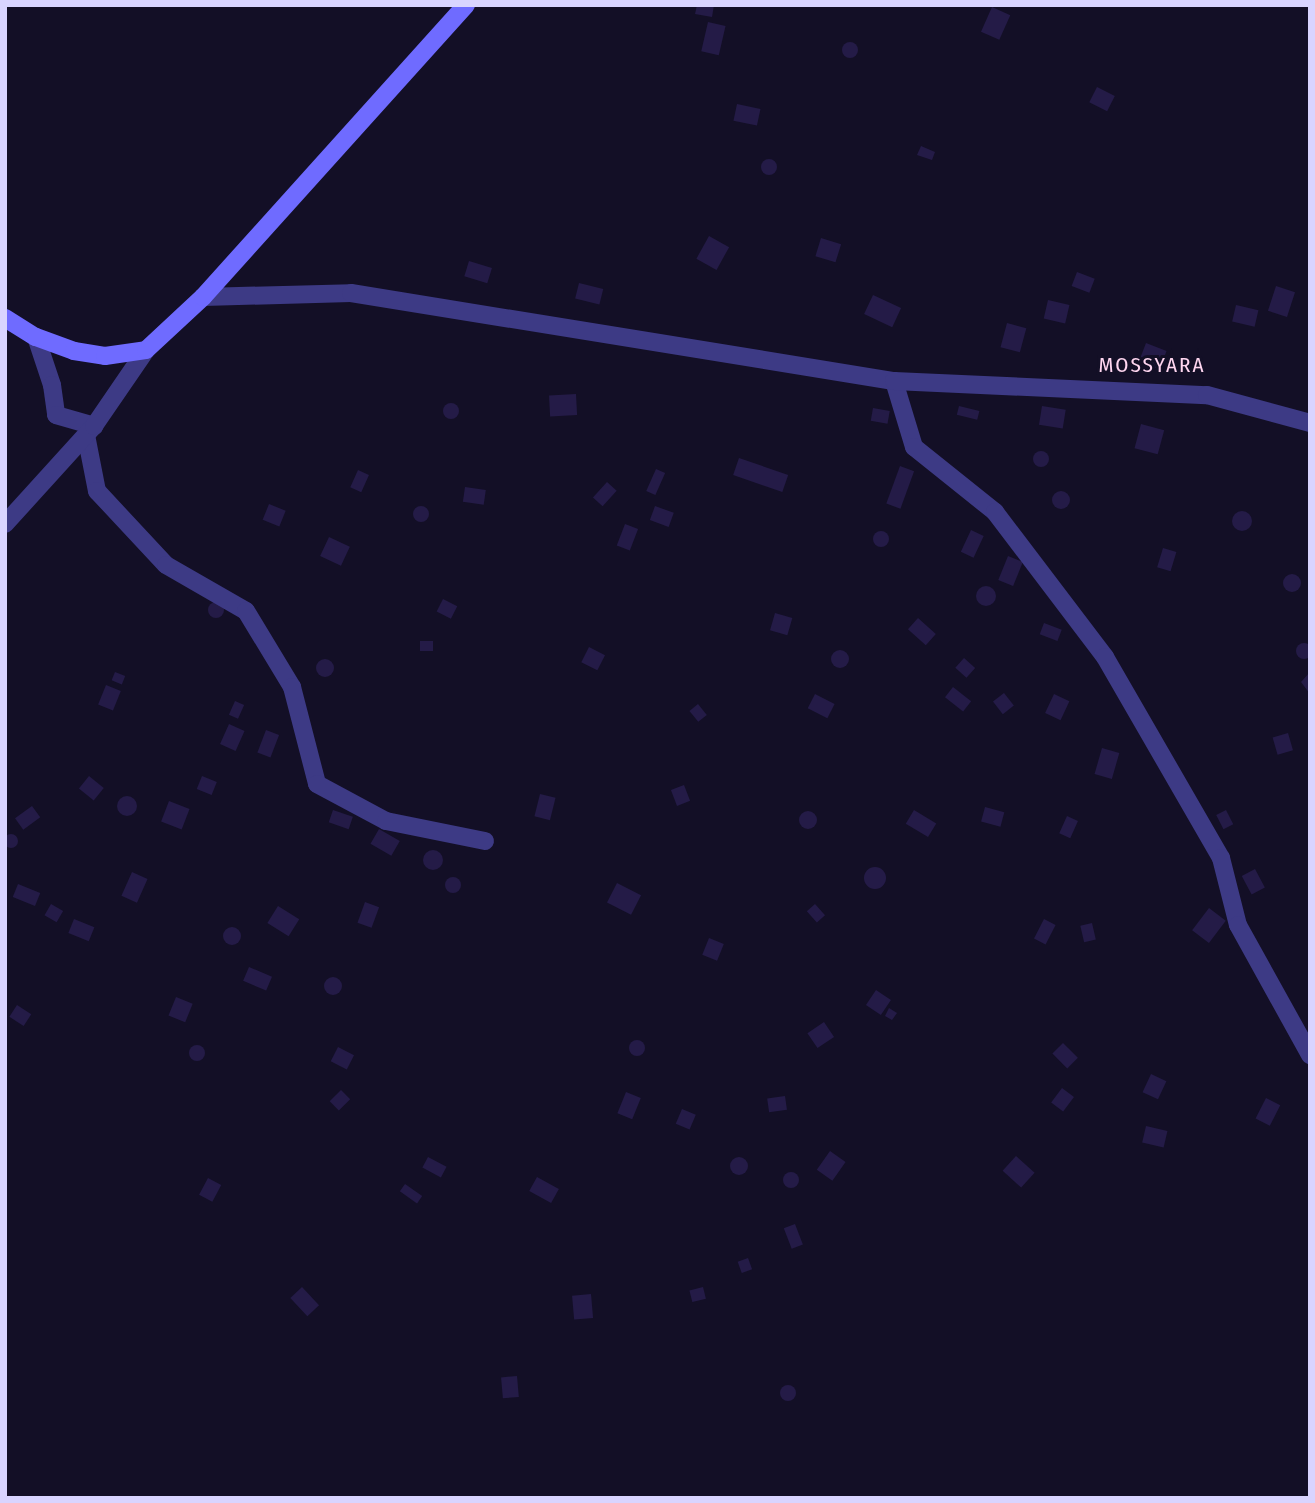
<!DOCTYPE html>
<html>
<head>
<meta charset="utf-8">
<style>
  body { margin:0 }
  #map { position:relative; width:1315px; height:1503px; overflow:hidden; background:#130f26; font-family:"Fira Sans Condensed",sans-serif }
  div>[style] { position:absolute }
  .building>* { inset:0; background:#241b47; transform-origin:0 0 }
  .round { border-radius:50% }
  .minor>* { height:18px; margin:-9px; padding:0 9px; transform-origin:9px; border-radius:9px; background:#3d3a85 }
  .tertiary>* { height:18px; margin:-9px; padding:0 9px; transform-origin:9px; border-radius:9px; background:#3d3a85 }
  .secondary>* { height:18px; margin:-9px; padding:0 9px; transform-origin:9px; border-radius:9px; background:#6f6bff }
  span { translate:-50% -50%; white-space:nowrap; text-align:center; line-height:1.15; -webkit-text-stroke:6px #130f26; paint-order:stroke }
  .quarter-label { font-size:21px; color:#ffd6f0; letter-spacing:2px }
  .frame { position:absolute; inset:0; border:7px solid #d9d4ff; pointer-events:none }
</style>
</head>
<body>
<div id="map">
  <div class="building">
    <i style="clip-path:polygon(697px 5px,714px 5px,712px 17px,695px 14px)"></i>
    <i style="left:992px;top:7px;width:20px;height:27px;rotate:24deg"></i>
    <i style="left:708px;top:22px;width:18px;height:30px;rotate:13deg"></i>
    <i class="round" style="left:842px;top:42px;width:16px;height:16px"></i>
    <i style="left:1097px;top:87px;width:20px;height:17px;rotate:27deg"></i>
    <i style="left:737px;top:104px;width:24px;height:17px;rotate:12deg"></i>
    <i style="clip-path:polygon(921px 146px,935px 152px,932px 160px,917px 155px)"></i>
    <i class="round" style="left:761px;top:159px;width:16px;height:16px"></i>
    <i style="left:709px;top:236px;width:23px;height:26px;rotate:29deg"></i>
    <i style="left:821px;top:238px;width:21px;height:19px;rotate:17deg"></i>
    <i style="left:469px;top:261px;width:24px;height:16px;rotate:17deg"></i>
    <i style="left:1077px;top:272px;width:19px;height:15px;rotate:21deg"></i>
    <i style="left:579px;top:283px;width:25px;height:16px;rotate:14deg"></i>
    <i style="left:1276px;top:286px;width:20px;height:26px;rotate:18deg"></i>
    <i style="left:873px;top:295px;width:31px;height:21px;rotate:25deg"></i>
    <i style="left:1048px;top:300px;width:22px;height:19px;rotate:13deg"></i>
    <i style="left:1236px;top:305px;width:23px;height:17px;rotate:13deg"></i>
    <i style="left:1007px;top:323px;width:20px;height:25px;rotate:15deg"></i>
    <i style="left:1146px;top:343px;width:22px;height:20px;rotate:21deg"></i>
    <i style="left:576px;top:394px;width:21px;height:27px;rotate:87deg"></i>
    <i class="round" style="left:443px;top:403px;width:16px;height:16px"></i>
    <i style="left:959px;top:406px;width:21px;height:9px;rotate:14deg"></i>
    <i style="left:1042px;top:406px;width:24px;height:19px;rotate:9deg"></i>
    <i style="left:873px;top:408px;width:17px;height:13px;rotate:10deg"></i>
    <i style="left:1141px;top:424px;width:24px;height:25px;rotate:15deg"></i>
    <i class="round" style="left:1033px;top:451px;width:16px;height:16px"></i>
    <i style="left:739px;top:458px;width:52px;height:18px;rotate:19deg"></i>
    <i style="left:900px;top:466px;width:15px;height:40px;rotate:20deg"></i>
    <i style="left:656px;top:469px;width:10px;height:24px;rotate:24deg"></i>
    <i style="left:358px;top:470px;width:12px;height:19px;rotate:24deg"></i>
    <i style="left:607px;top:482px;width:13px;height:21px;rotate:42deg"></i>
    <i style="left:465px;top:487px;width:21px;height:15px;rotate:8deg"></i>
    <i class="round" style="left:1052px;top:491px;width:18px;height:18px"></i>
    <i style="left:269px;top:504px;width:18px;height:17px;rotate:22deg"></i>
    <i style="left:655px;top:506px;width:20px;height:15px;rotate:20deg"></i>
    <i class="round" style="left:413px;top:506px;width:16px;height:16px"></i>
    <i class="round" style="left:1232px;top:511px;width:20px;height:20px"></i>
    <i style="left:625px;top:524px;width:14px;height:23px;rotate:21deg"></i>
    <i style="left:971px;top:530px;width:14px;height:24px;rotate:25deg"></i>
    <i class="round" style="left:873px;top:531px;width:16px;height:16px"></i>
    <i style="left:329px;top:537px;width:23px;height:21px;rotate:25deg"></i>
    <i style="left:1163px;top:548px;width:14px;height:20px;rotate:17deg"></i>
    <i style="left:1008px;top:556px;width:16px;height:26px;rotate:22deg"></i>
    <i class="round" style="left:1283px;top:574px;width:18px;height:18px"></i>
    <i class="round" style="left:976px;top:586px;width:20px;height:20px"></i>
    <i style="left:443px;top:599px;width:16px;height:14px;rotate:27deg"></i>
    <i class="round" style="left:208px;top:602px;width:16px;height:16px"></i>
    <i style="left:775px;top:613px;width:18px;height:18px;rotate:16deg"></i>
    <i style="left:918px;top:618px;width:24px;height:15px;rotate:42deg"></i>
    <i style="left:1044px;top:623px;width:19px;height:12px;rotate:21deg"></i>
    <i style="left:420px;top:641px;width:13px;height:10px"></i>
    <i class="round" style="left:1296px;top:643px;width:16px;height:16px"></i>
    <i style="left:589px;top:647px;width:18px;height:17px;rotate:27deg"></i>
    <i class="round" style="left:831px;top:650px;width:18px;height:18px"></i>
    <i style="left:964px;top:658px;width:15px;height:13px;rotate:42deg"></i>
    <i class="round" style="left:316px;top:659px;width:18px;height:18px"></i>
    <i style="left:115px;top:672px;width:11px;height:9px;rotate:22deg"></i>
    <i style="clip-path:polygon(1310px 672px,1310px 694px,1301px 682px)"></i>
    <i style="left:106px;top:685px;width:16px;height:21px;rotate:22deg"></i>
    <i style="left:953px;top:687px;width:23px;height:13px;rotate:38deg"></i>
    <i style="left:1004px;top:693px;width:16px;height:14px;rotate:52deg"></i>
    <i style="left:815px;top:694px;width:22px;height:16px;rotate:27deg"></i>
    <i style="left:1054px;top:694px;width:17px;height:21px;rotate:25deg"></i>
    <i style="left:235px;top:701px;width:10px;height:15px;rotate:24deg"></i>
    <i style="left:698px;top:704px;width:14px;height:11px;rotate:51deg"></i>
    <i style="left:229px;top:724px;width:17px;height:22px;rotate:24deg"></i>
    <i style="left:266px;top:730px;width:14px;height:24px;rotate:21deg"></i>
    <i style="left:1288px;top:733px;width:18px;height:16px;rotate:74deg"></i>
    <i style="left:1102px;top:748px;width:18px;height:27px;rotate:16deg"></i>
    <i style="left:89px;top:776px;width:19px;height:16px;rotate:39deg"></i>
    <i style="left:202px;top:776px;width:16px;height:14px;rotate:22deg"></i>
    <i style="left:684px;top:785px;width:17px;height:14px;rotate:69deg"></i>
    <i style="left:540px;top:794px;width:16px;height:23px;rotate:14deg"></i>
    <i class="round" style="left:117px;top:796px;width:20px;height:20px"></i>
    <i style="left:169px;top:801px;width:22px;height:22px;rotate:21deg"></i>
    <i style="left:32px;top:806px;width:14px;height:21px;rotate:54deg"></i>
    <i style="left:985px;top:807px;width:20px;height:15px;rotate:15deg"></i>
    <i style="left:333px;top:810px;width:21px;height:13px;rotate:19deg"></i>
    <i style="left:914px;top:810px;width:26px;height:16px;rotate:31deg"></i>
    <i style="left:1226px;top:810px;width:16px;height:11px;rotate:63deg"></i>
    <i class="round" style="left:799px;top:811px;width:18px;height:18px"></i>
    <i style="left:1067px;top:816px;width:12px;height:19px;rotate:24deg"></i>
    <i style="left:379px;top:829px;width:24px;height:17px;rotate:30deg"></i>
    <i class="round" style="left:4px;top:834px;width:14px;height:14px"></i>
    <i class="round" style="left:423px;top:850px;width:20px;height:20px"></i>
    <i class="round" style="left:864px;top:867px;width:22px;height:22px"></i>
    <i style="left:1255px;top:869px;width:21px;height:15px;rotate:62deg"></i>
    <i style="left:132px;top:872px;width:17px;height:26px;rotate:24deg"></i>
    <i class="round" style="left:445px;top:877px;width:16px;height:16px"></i>
    <i style="left:617px;top:883px;width:27px;height:22px;rotate:27deg"></i>
    <i style="left:18px;top:884px;width:24px;height:14px;rotate:22deg"></i>
    <i style="left:365px;top:902px;width:15px;height:22px;rotate:20deg"></i>
    <i style="left:51px;top:904px;width:14px;height:13px;rotate:30deg"></i>
    <i style="left:815px;top:904px;width:15px;height:11px;rotate:48deg"></i>
    <i style="left:278px;top:906px;width:25px;height:20px;rotate:32deg"></i>
    <i style="left:1209px;top:908px;width:21px;height:28px;rotate:37deg"></i>
    <i style="left:74px;top:919px;width:22px;height:15px;rotate:22deg"></i>
    <i style="left:1044px;top:919px;width:13px;height:22px;rotate:27deg"></i>
    <i style="left:1092px;top:923px;width:17px;height:12px;rotate:77deg"></i>
    <i class="round" style="left:223px;top:927px;width:18px;height:18px"></i>
    <i style="left:709px;top:938px;width:16px;height:18px;rotate:22deg"></i>
    <i style="left:249px;top:967px;width:25px;height:15px;rotate:23deg"></i>
    <i class="round" style="left:324px;top:977px;width:18px;height:18px"></i>
    <i style="left:876px;top:990px;width:18px;height:18px;rotate:34deg"></i>
    <i style="left:176px;top:997px;width:18px;height:20px;rotate:22deg"></i>
    <i style="left:17px;top:1005px;width:17px;height:14px;rotate:33deg"></i>
    <i style="clip-path:polygon(889px 1008px,897px 1013px,892px 1020px,885px 1016px)"></i>
    <i style="left:824px;top:1022px;width:18px;height:20px;rotate:56deg"></i>
    <i class="round" style="left:629px;top:1040px;width:16px;height:16px"></i>
    <i style="left:1063px;top:1043px;width:21px;height:15px;rotate:45deg"></i>
    <i class="round" style="left:189px;top:1045px;width:16px;height:16px"></i>
    <i style="left:338px;top:1047px;width:18px;height:16px;rotate:27deg"></i>
    <i style="left:1151px;top:1074px;width:17px;height:20px;rotate:25deg"></i>
    <i style="left:1062px;top:1088px;width:15px;height:18px;rotate:37deg"></i>
    <i style="left:341px;top:1090px;width:13px;height:16px;rotate:45deg"></i>
    <i style="left:626px;top:1092px;width:16px;height:23px;rotate:22deg"></i>
    <i style="left:785px;top:1096px;width:14px;height:18px;rotate:82deg"></i>
    <i style="left:1266px;top:1098px;width:16px;height:23px;rotate:27deg"></i>
    <i style="left:682px;top:1109px;width:15px;height:16px;rotate:23deg"></i>
    <i style="left:1146px;top:1126px;width:22px;height:17px;rotate:13deg"></i>
    <i style="left:830px;top:1151px;width:19px;height:23px;rotate:35deg"></i>
    <i style="left:1016px;top:1156px;width:25px;height:20px;rotate:42deg"></i>
    <i class="round" style="left:730px;top:1157px;width:18px;height:18px"></i>
    <i style="left:428px;top:1157px;width:21px;height:12px;rotate:28deg"></i>
    <i class="round" style="left:783px;top:1172px;width:16px;height:16px"></i>
    <i style="left:537px;top:1177px;width:25px;height:16px;rotate:29deg"></i>
    <i style="left:208px;top:1178px;width:15px;height:19px;rotate:28deg"></i>
    <i style="left:405px;top:1184px;width:21px;height:9px;rotate:35deg"></i>
    <i style="left:795px;top:1224px;width:22px;height:12px;rotate:69deg"></i>
    <i style="left:748px;top:1258px;width:12px;height:11px;rotate:70deg"></i>
    <i style="left:302px;top:1287px;width:25px;height:16px;rotate:47deg"></i>
    <i style="left:703px;top:1287px;width:12px;height:14px;rotate:76deg"></i>
    <i style="left:591px;top:1294px;width:24px;height:19px;rotate:85deg"></i>
    <i style="left:517px;top:1376px;width:21px;height:16px;rotate:85deg"></i>
    <i class="round" style="left:780px;top:1385px;width:16px;height:16px"></i>
  </div>
  <div class="minor">
    <i style="left:894px;top:381px;width:69px;rotate:73.1deg"></i>
    <i style="left:914px;top:447px;width:104px;rotate:38.7deg"></i>
    <i style="left:995px;top:512px;width:182px;rotate:52.8deg"></i>
    <i style="left:1105px;top:657px;width:232px;rotate:60deg"></i>
    <i style="left:1221px;top:858px;width:69px;rotate:75.8deg"></i>
    <i style="left:1238px;top:925px;width:149px;rotate:61deg"></i>
    <i style="left:86px;top:435px;width:57px;rotate:78.9deg"></i>
    <i style="left:97px;top:491px;width:101px;rotate:47deg"></i>
    <i style="left:166px;top:565px;width:92px;rotate:29.9deg"></i>
    <i style="left:246px;top:611px;width:89px;rotate:58.8deg"></i>
    <i style="left:292px;top:687px;width:100px;rotate:75.5deg"></i>
    <i style="left:317px;top:784px;width:78px;rotate:28.2deg"></i>
    <i style="left:386px;top:821px;width:101px;rotate:11.4deg"></i>
  </div>
  <div class="tertiary">
    <i style="left:203px;top:297px;width:148px;rotate:-1.5deg"></i>
    <i style="left:351px;top:293px;width:550px;rotate:9.21deg"></i>
    <i style="left:894px;top:381px;width:313px;rotate:2.6deg"></i>
    <i style="left:1207px;top:395px;width:107px;rotate:15.2deg"></i>
    <i style="left:36px;top:337px;width:51px;rotate:71.6deg"></i>
    <i style="left:52px;top:385px;width:30px;rotate:82deg"></i>
    <i style="left:56px;top:415px;width:40px;rotate:16deg"></i>
    <i style="left:5px;top:524px;width:132px;rotate:-47.8deg"></i>
    <i style="left:94px;top:426px;width:92px;rotate:-55.6deg"></i>
  </div>
  <div class="secondary">
    <i style="left:5px;top:318px;width:36px;rotate:32deg"></i>
    <i style="left:36px;top:337px;width:40px;rotate:20.2deg"></i>
    <i style="left:74px;top:351px;width:31px;rotate:9deg"></i>
    <i style="left:105px;top:356px;width:41px;rotate:-8.3deg"></i>
    <i style="left:146px;top:350px;width:78px;rotate:-42.9deg"></i>
    <i style="left:203px;top:297px;width:393px;rotate:-48deg"></i>
  </div>
  <div class="quarter-label">
    <span style="left:1152px;top:365px">MOSSYARA</span>
  </div>
  <div class="frame"></div>
</div>
</body>
</html>
